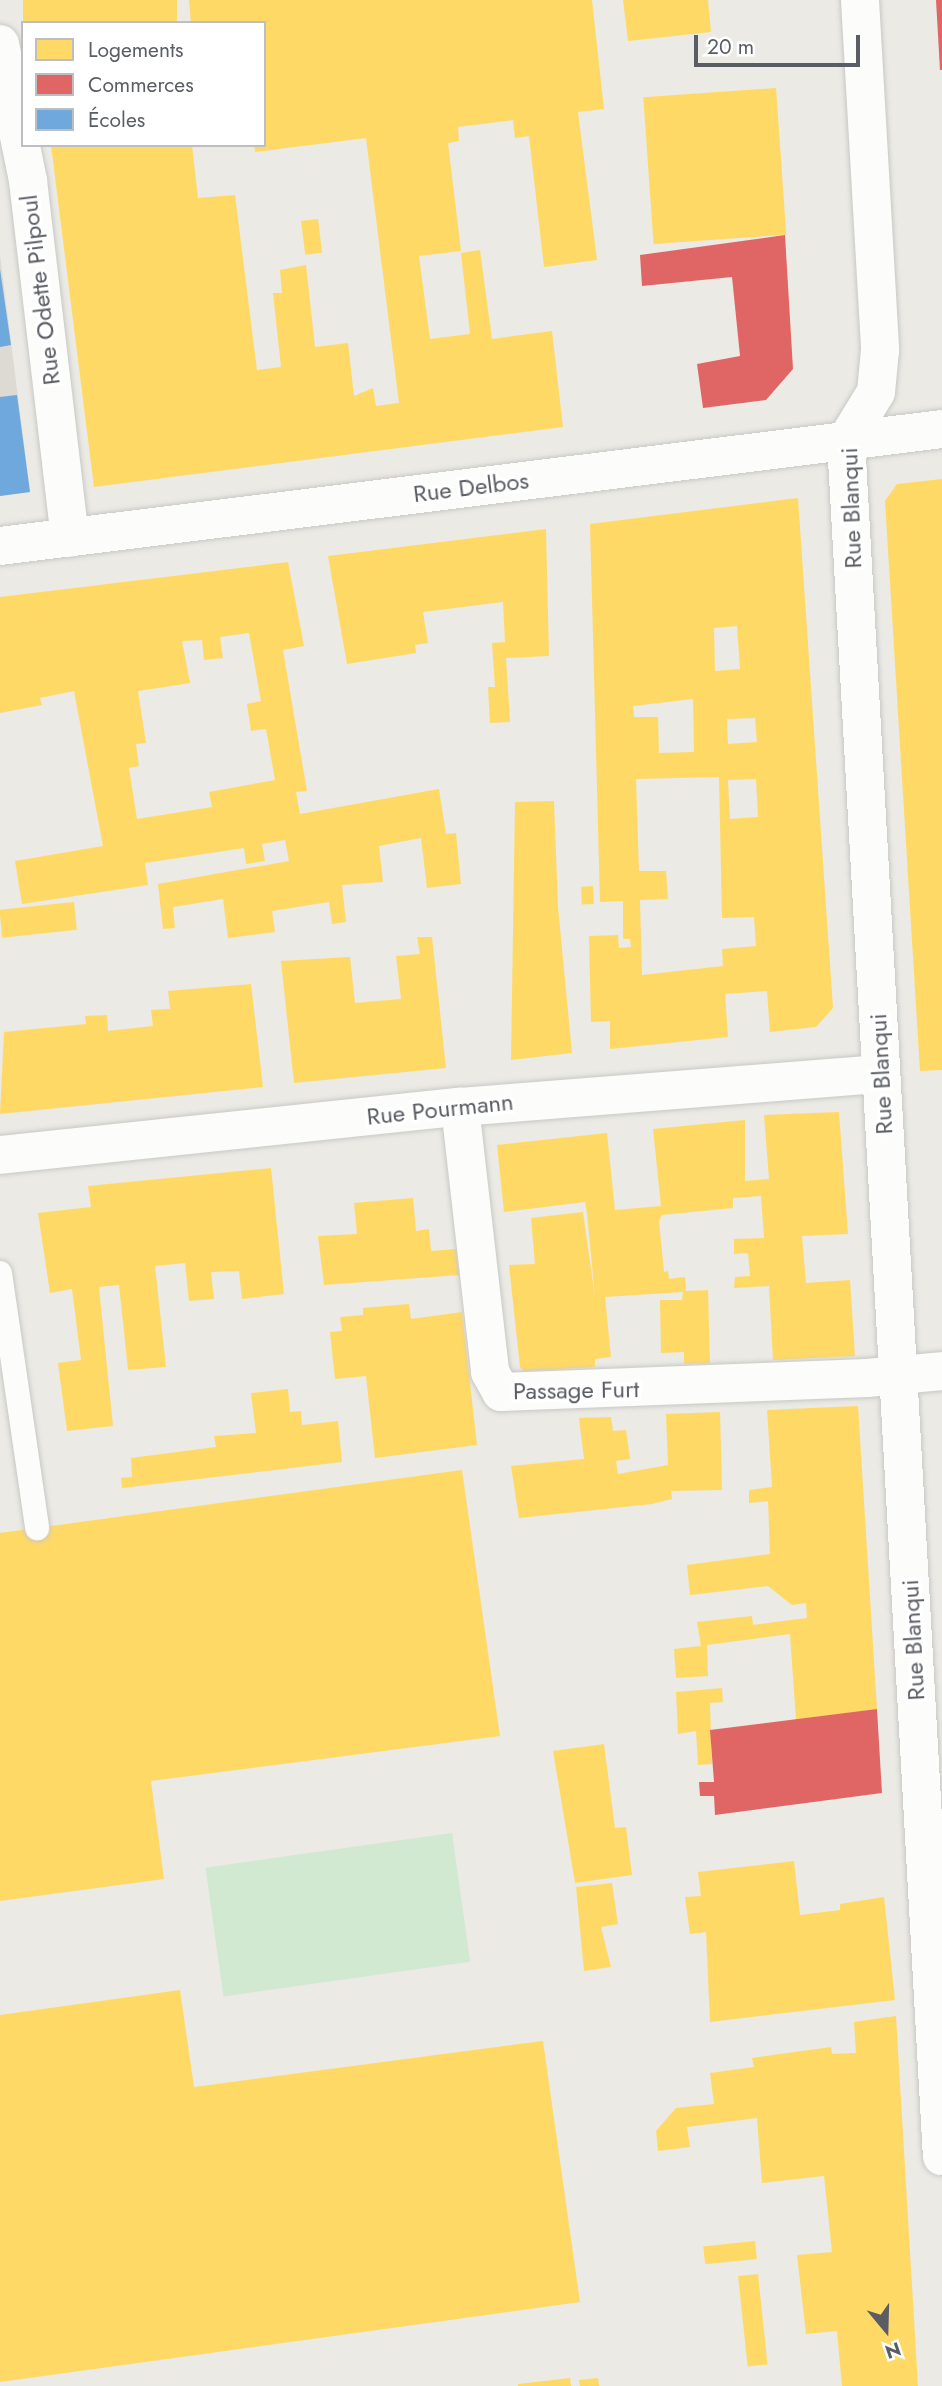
<!DOCTYPE html>
<html>
<head>
<meta charset="utf-8">
<style>
  body { margin:0 }
  #map { position:relative; width:942px; height:2386px; overflow:hidden; background:#ebeae4; font-family:Jost,sans-serif }
  div>[style] { position:absolute }
  .education>* { inset:0; background:#dcdad2 }
  .green>* { inset:0; background:#d1e8d1; transform-origin:0 0 }
  .homes>* { inset:0; background:#ffd966; transform-origin:0 0 }
  .shops>* { inset:0; background:#e06666 }
  .schools>* { inset:0; background:#6fa8dc }
  .roads { filter:drop-shadow(0 0 2px #c7c8c6) drop-shadow(0 0 2px #c7c8c6) }
  .lane>* { height:24px; margin:-12px; padding:0 12px; transform-origin:12px; border-radius:12px; background:#fcfcfb }
  .street>* { height:38px; margin:-19px; padding:0 19px; transform-origin:19px; border-radius:19px; background:#fcfcfb }
  span { translate:-50% -50%; white-space:nowrap; text-align:center; line-height:1.15; -webkit-text-stroke:7px #fff; paint-order:stroke }
  .street-label { font-size:24px; color:#5a5d63 }
  .legend { position:absolute; left:21px; top:21px; width:245px; height:126px; box-sizing:border-box; background:#fff; border:2px solid #bdbec1; margin:0; padding:9px 12px; list-style:none; font-size:21px; color:#5a5d63 }
  .legend li { display:flex; align-items:center; gap:14px; height:35px }
  .legend b { width:35px; border:2px solid #bdbec1 }
  .north { position:absolute; left:851px; top:2295px; width:70px; height:70px; -webkit-text-stroke:5px #fff; paint-order:stroke; rotate:161deg; font-size:19px; font-weight:700; line-height:28px; text-align:center; color:#5a5d63 }
  .north::after { content:''; display:block; margin:auto; width:24px; height:32px; background:#5a5d63; clip-path:polygon(50% 0,100% 100%,50% 72%,0 100%) }
  .scale { position:absolute; left:694px; top:35px; width:166px; height:32px; box-sizing:border-box; border:4px solid #5a5d63; border-top:0; padding-left:9px; font-size:21px; line-height:24px; white-space:nowrap; color:#5a5d63; -webkit-text-stroke:5px #fff; paint-order:stroke }
</style>
</head>
<body>
<div id="map">
  <div class="education">
    <i style="clip-path:polygon(0 255px,30px 492px,0 496px)"></i>
  </div>
  <div class="green">
    <i style="left:452px;top:1833px;width:130px;height:249px;rotate:82deg"></i>
  </div>
  <div class="homes">
    <i style="left:23px;top:0;width:154px;height:23px"></i>
    <i style="clip-path:polygon(189px 0,592px 0,604px 109px,578px 112px,597px 260px,544px 267px,529px 136px,515px 138px,513px 120px,458px 127px,459px 141px,448px 143px,461px 251px,419px 256px,430px 339px,470px 334px,461px 253px,480px 250px,492px 339px,552px 331px,563px 427px,94px 487px,51px 145px,192px 145px,198px 198px,235px 195px,257px 370px,281px 367px,273px 293px,282px 293px,280px 270px,306px 265px,315px 347px,348px 343px,354px 396px,373px 388px,376px 406px,399px 403px,366px 138px,255px 152px,254px 145px,264px 145px,264px 23px,191px 23px)"></i>
    <i style="clip-path:polygon(623px 0,708px 0,711px 32px,628px 41px)"></i>
    <i style="left:776px;top:88px;width:147px;height:133px;rotate:86deg"></i>
    <i style="left:318px;top:219px;width:34px;height:17px;rotate:83deg"></i>
    <i style="clip-path:polygon(942px 479px,942px 1070px,920px 1071px,885px 501px,897px 484px)"></i>
    <i style="clip-path:polygon(evenodd,798px 498px,833px 1008px,816px 1027px,770px 1032px,767px 991px,725px 994px,728px 1037px,610px 1049px,610px 1021px,591px 1022px,589px 936px,618px 935px,619px 948px,631px 947px,630px 939px,623px 939px,623px 901px,600px 902px,590px 524px,798px 498px,737px 626px,740px 669px,715px 671px,714px 628px,737px 626px,798px 498px,693px 699px,694px 752px,659px 753px,658px 717px,634px 717px,633px 706px,693px 699px,798px 498px,755px 718px,757px 742px,728px 744px,727px 719px,755px 718px,798px 498px,719px 777px,722px 918px,754px 917px,756px 946px,722px 949px,723px 966px,642px 975px,640px 900px,668px 899px,666px 871px,639px 871px,636px 779px,719px 777px,798px 498px,756px 779px,758px 817px,730px 819px,728px 780px,756px 779px)"></i>
    <i style="clip-path:polygon(546px 529px,549px 656px,506px 658px,510px 722px,490px 723px,488px 687px,495px 687px,492px 643px,505px 642px,503px 602px,423px 612px,428px 643px,415px 645px,416px 653px,347px 664px,328px 556px)"></i>
    <i style="clip-path:polygon(evenodd,288px 562px,304px 646px,283px 650px,307px 791px,296px 792px,300px 814px,439px 789px,446px 834px,456px 833px,461px 884px,427px 888px,421px 838px,379px 846px,383px 882px,342px 885px,346px 922px,332px 924px,329px 902px,272px 911px,275px 932px,228px 938px,223px 899px,173px 907px,175px 928px,163px 929px,158px 884px,289px 861px,285px 840px,262px 844px,265px 861px,246px 864px,244px 848px,145px 863px,148px 885px,22px 904px,15px 861px,103px 846px,74px 691px,40px 698px,42px 705px,0 713px,0 597px,288px 562px,249px 633px,261px 701px,247px 704px,251px 731px,266px 729px,275px 780px,209px 792px,212px 807px,137px 819px,129px 768px,139px 766px,136px 744px,146px 743px,138px 691px,190px 683px,182px 641px,202px 640px,204px 660px,223px 658px,220px 637px,249px 633px)"></i>
    <i style="clip-path:polygon(554px 801px,558px 907px,572px 1053px,511px 1060px,515px 802px)"></i>
    <i style="left:593px;top:886px;width:18px;height:12px;rotate:87deg"></i>
    <i style="left:74px;top:902px;width:28px;height:75px;rotate:84deg"></i>
    <i style="clip-path:polygon(417px 937px,432px 937px,446px 1068px,294px 1083px,281px 961px,350px 957px,355px 1003px,401px 999px,396px 956px,420px 954px)"></i>
    <i style="clip-path:polygon(251px 984px,263px 1087px,0 1114px,4px 1032px,86px 1024px,85px 1016px,107px 1015px,108px 1031px,153px 1026px,151px 1010px,170px 1009px,168px 991px)"></i>
    <i style="clip-path:polygon(839px 1112px,848px 1234px,802px 1236px,806px 1283px,850px 1280px,855px 1356px,773px 1360px,769px 1286px,734px 1288px,735px 1277px,750px 1276px,748px 1253px,734px 1254px,734px 1239px,764px 1238px,761px 1196px,733px 1198px,733px 1208px,662px 1215px,659px 1221px,664px 1272px,668px 1271px,669px 1279px,685px 1277px,686px 1291px,708px 1290px,710px 1363px,684px 1364px,684px 1352px,661px 1353px,660px 1300px,682px 1300px,683px 1292px,605px 1297px,611px 1357px,595px 1359px,595px 1367px,524px 1371px,520px 1367px,509px 1265px,535px 1264px,531px 1218px,583px 1212px,595px 1297px,587px 1213px,585px 1202px,504px 1212px,497px 1145px,607px 1133px,615px 1210px,661px 1206px,653px 1129px,745px 1120px,745px 1181px,769px 1179px,764px 1115px)"></i>
    <i style="clip-path:polygon(271px 1168px,284px 1294px,242px 1299px,239px 1271px,211px 1272px,214px 1299px,189px 1301px,185px 1263px,155px 1266px,166px 1367px,128px 1370px,119px 1285px,99px 1287px,113px 1426px,67px 1431px,58px 1363px,81px 1360px,72px 1289px,50px 1293px,38px 1213px,91px 1207px,88px 1186px)"></i>
    <i style="clip-path:polygon(413px 1198px,416px 1231px,429px 1229px,431px 1251px,456px 1249px,459px 1275px,324px 1285px,318px 1236px,357px 1234px,354px 1203px)"></i>
    <i style="clip-path:polygon(409px 1304px,411px 1319px,462px 1312px,477px 1445px,375px 1458px,366px 1376px,335px 1379px,330px 1332px,342px 1331px,340px 1317px,363px 1315px,363px 1308px)"></i>
    <i style="clip-path:polygon(288px 1389px,290px 1412px,301px 1411px,302px 1425px,338px 1421px,342px 1462px,122px 1488px,121px 1478px,132px 1477px,131px 1458px,216px 1447px,214px 1436px,256px 1433px,251px 1393px)"></i>
    <i style="clip-path:polygon(858px 1406px,877px 1709px,796px 1720px,790px 1634px,707px 1645px,708px 1676px,676px 1678px,674px 1649px,701px 1646px,697px 1622px,752px 1616px,753px 1625px,807px 1618px,806px 1603px,792px 1605px,768px 1586px,690px 1595px,687px 1565px,770px 1554px,768px 1501px,749px 1503px,749px 1490px,772px 1487px,767px 1410px)"></i>
    <i style="clip-path:polygon(720px 1412px,722px 1490px,671px 1491px,672px 1499px,652px 1504px,519px 1518px,511px 1466px,584px 1459px,579px 1418px,611px 1417px,613px 1431px,626px 1430px,630px 1459px,616px 1461px,618px 1474px,668px 1465px,666px 1414px)"></i>
    <i style="clip-path:polygon(462px 1470px,500px 1736px,151px 1781px,164px 1879px,0 1901px,0 1533px)"></i>
    <i style="clip-path:polygon(722px 1688px,723px 1702px,710px 1703px,712px 1764px,698px 1765px,696px 1731px,678px 1734px,676px 1692px)"></i>
    <i style="clip-path:polygon(604px 1744px,615px 1828px,626px 1827px,632px 1875px,575px 1883px,553px 1751px)"></i>
    <i style="clip-path:polygon(794px 1861px,800px 1915px,840px 1910px,840px 1904px,884px 1897px,895px 2000px,710px 2022px,706px 1932px,690px 1934px,685px 1897px,701px 1896px,698px 1872px)"></i>
    <i style="clip-path:polygon(612px 1883px,618px 1924px,601px 1927px,611px 1967px,584px 1971px,576px 1887px)"></i>
    <i style="clip-path:polygon(180px 1990px,194px 2087px,543px 2041px,580px 2302px,0 2382px,0 2015px)"></i>
    <i style="clip-path:polygon(896px 2016px,918px 2386px,842px 2386px,837px 2331px,806px 2334px,797px 2255px,832px 2252px,824px 2176px,762px 2183px,757px 2118px,687px 2127px,690px 2147px,658px 2151px,656px 2131px,676px 2108px,714px 2104px,710px 2073px,754px 2067px,752px 2058px,831px 2047px,832px 2054px,856px 2053px,854px 2022px)"></i>
    <i style="left:755px;top:2241px;width:18px;height:52px;rotate:84deg"></i>
    <i style="left:758px;top:2274px;width:91px;height:20px;rotate:84deg"></i>
    <i style="clip-path:polygon(570px 2378px,571px 2386px,518px 2386px,518px 2384px)"></i>
    <i style="clip-path:polygon(598px 2378px,599px 2386px,580px 2386px,579px 2380px)"></i>
  </div>
  <div class="shops">
    <i style="clip-path:polygon(936px 0,942px 0,942px 70px,940px 70px)"></i>
    <i style="clip-path:polygon(785px 235px,793px 369px,766px 400px,703px 408px,697px 364px,740px 356px,732px 277px,642px 286px,640px 255px)"></i>
    <i style="clip-path:polygon(877px 1709px,882px 1793px,715px 1815px,714px 1796px,700px 1796px,699px 1782px,714px 1782px,710px 1730px)"></i>
  </div>
  <div class="schools">
    <i style="clip-path:polygon(0 269px,11px 345px,0 347px)"></i>
    <i style="clip-path:polygon(17px 395px,30px 492px,0 496px,0 397px)"></i>
  </div>
  <div class="roads">
    <div class="lane">
      <i style="left:0;top:1273px;width:258px;rotate:81.7deg"></i>
    </div>
    <div class="street">
      <i style="left:860px;top:0;width:351px;rotate:86.7deg"></i>
      <i style="left:880px;top:350px;width:42px;rotate:95.4deg"></i>
      <i style="left:876px;top:392px;width:57px;rotate:121.5deg"></i>
      <i style="left:846px;top:441px;width:1718px;rotate:86.8deg"></i>
      <i style="left:0;top:44px;width:140px;rotate:78.4deg"></i>
      <i style="left:28px;top:181px;width:359px;rotate:83.3deg"></i>
      <i style="left:0;top:546px;width:949px;rotate:-7.08deg"></i>
      <i style="left:460px;top:1107px;width:267px;rotate:83.5deg"></i>
      <i style="left:490px;top:1372px;width:23px;rotate:61deg"></i>
      <i style="left:501px;top:1392px;width:366px;rotate:-2.2deg"></i>
      <i style="left:867px;top:1378px;width:75px;rotate:-5.3deg"></i>
      <i style="left:0;top:1155px;width:462px;rotate:-6deg"></i>
      <i style="left:460px;top:1107px;width:422px;rotate:-4.5deg"></i>
    </div>
  </div>
  <div class="street-label">
    <span style="left:40px;top:290px;rotate:-97deg">Rue Odette Pilpoul</span>
    <span style="left:471px;top:487px;rotate:-7deg">Rue Delbos</span>
    <span style="left:851px;top:508px;rotate:-92deg">Rue Blanqui</span>
    <span style="left:881px;top:1074px;rotate:-93deg">Rue Blanqui</span>
    <span style="left:440px;top:1109px;rotate:-6deg">Rue Pourmann</span>
    <span style="left:576px;top:1390px;rotate:-1deg">Passage Furt</span>
    <span style="left:913px;top:1640px;rotate:-93deg">Rue Blanqui</span>
  </div>
  <ul class="legend">
  <li><b style="height:19px;background:#ffd966"></b>Logements</li>
  <li><b style="height:19px;background:#e06666"></b>Commerces</li>
  <li><b style="height:19px;background:#6fa8dc"></b>Écoles</li>
  </ul>
  <div class="north">N</div>
  <div class="scale">20 m</div>
</div>
</body>
</html>
